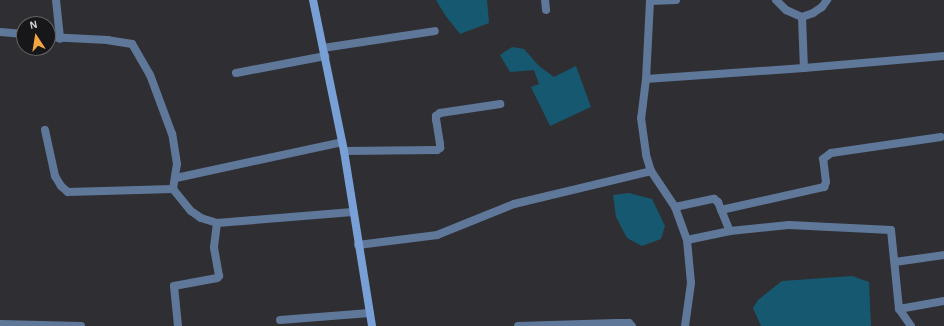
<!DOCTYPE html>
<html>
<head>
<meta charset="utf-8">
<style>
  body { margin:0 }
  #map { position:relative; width:944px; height:326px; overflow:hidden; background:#2f2f33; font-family:"Alegreya Sans",sans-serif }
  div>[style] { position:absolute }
  .water>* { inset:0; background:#15586f }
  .street>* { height:8px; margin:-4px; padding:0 4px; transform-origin:4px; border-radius:4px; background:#5f789a }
  .secondary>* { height:8px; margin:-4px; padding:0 4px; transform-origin:4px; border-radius:4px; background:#78a0d6 }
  span { translate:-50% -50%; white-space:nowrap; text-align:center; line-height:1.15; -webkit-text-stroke:3px #171719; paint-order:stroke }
  .north { position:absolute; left:16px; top:16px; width:40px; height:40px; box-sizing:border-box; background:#171719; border:1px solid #636365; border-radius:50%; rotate:348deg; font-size:11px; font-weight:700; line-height:16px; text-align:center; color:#d5d5d8 }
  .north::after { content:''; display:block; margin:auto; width:14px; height:18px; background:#f2a541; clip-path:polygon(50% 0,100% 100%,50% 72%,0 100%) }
</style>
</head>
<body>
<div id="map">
  <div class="water">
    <i style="clip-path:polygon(436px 0,487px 0,489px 23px,460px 34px,445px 15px)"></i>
    <i style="clip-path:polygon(512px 47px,524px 49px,539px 66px,554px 77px,576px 66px,591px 107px,550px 126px,531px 87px,539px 84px,534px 70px,510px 72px,500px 55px)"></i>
    <i style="clip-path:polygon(629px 193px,652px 199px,665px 226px,661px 239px,642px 246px,627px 238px,616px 217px,613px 195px)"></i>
    <i style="clip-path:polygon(852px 276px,869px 282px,871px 326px,761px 326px,753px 308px,758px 300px,782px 281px)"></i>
  </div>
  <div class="street">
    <i style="left:56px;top:0;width:39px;rotate:84deg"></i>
    <i style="left:545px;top:0;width:10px;rotate:84deg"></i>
    <i style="left:676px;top:0;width:26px;rotate:178deg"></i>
    <i style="left:650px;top:1px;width:78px;rotate:92.9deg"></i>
    <i style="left:646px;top:79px;width:39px;rotate:97deg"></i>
    <i style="left:641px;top:118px;width:37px;rotate:82deg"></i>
    <i style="left:646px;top:155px;width:17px;rotate:73deg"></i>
    <i style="left:651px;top:171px;width:43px;rotate:56.3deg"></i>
    <i style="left:675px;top:207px;width:35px;rotate:70deg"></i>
    <i style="left:687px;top:240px;width:43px;rotate:84.7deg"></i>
    <i style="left:691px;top:283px;width:43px;rotate:97.9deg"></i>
    <i style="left:776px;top:0;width:14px;rotate:45deg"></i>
    <i style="left:786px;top:10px;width:17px;rotate:24deg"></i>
    <i style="left:802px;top:17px;width:12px;rotate:-20deg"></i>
    <i style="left:813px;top:13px;width:11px;rotate:-34deg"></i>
    <i style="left:822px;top:7px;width:9px;rotate:-54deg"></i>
    <i style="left:802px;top:17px;width:51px;rotate:87.8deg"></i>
    <i style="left:0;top:32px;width:24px;rotate:5deg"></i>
    <i style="left:323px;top:48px;width:113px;rotate:-8.6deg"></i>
    <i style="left:236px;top:73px;width:91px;rotate:-10.8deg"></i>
    <i style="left:646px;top:79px;width:158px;rotate:-4deg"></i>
    <i style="left:804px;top:68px;width:141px;rotate:-4.9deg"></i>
    <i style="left:45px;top:130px;width:47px;rotate:77.7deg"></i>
    <i style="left:55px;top:176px;width:12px;rotate:59deg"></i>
    <i style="left:61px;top:186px;width:9px;rotate:41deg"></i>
    <i style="left:68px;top:192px;width:105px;rotate:-1.6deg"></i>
    <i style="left:173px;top:189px;width:25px;rotate:-81deg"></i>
    <i style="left:177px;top:164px;width:30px;rotate:-99deg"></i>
    <i style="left:172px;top:134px;width:63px;rotate:-110.4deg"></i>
    <i style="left:150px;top:75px;width:36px;rotate:-120deg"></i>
    <i style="left:132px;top:44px;width:24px;rotate:-171deg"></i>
    <i style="left:108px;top:40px;width:60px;rotate:-177.1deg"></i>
    <i style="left:344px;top:151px;width:93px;rotate:-0.6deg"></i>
    <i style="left:437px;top:150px;width:4px;rotate:-34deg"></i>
    <i style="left:440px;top:148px;width:4px;rotate:-90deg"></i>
    <i style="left:440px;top:144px;width:24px;rotate:-99deg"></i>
    <i style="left:436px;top:120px;width:4px;rotate:-90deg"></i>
    <i style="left:436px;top:116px;width:5px;rotate:-37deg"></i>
    <i style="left:440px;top:113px;width:61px;rotate:-8.5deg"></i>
    <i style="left:176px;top:178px;width:170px;rotate:-12.2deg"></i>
    <i style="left:173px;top:189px;width:28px;rotate:51deg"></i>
    <i style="left:191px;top:211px;width:12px;rotate:35deg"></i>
    <i style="left:201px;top:218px;width:17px;rotate:17deg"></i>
    <i style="left:217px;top:223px;width:136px;rotate:-4.6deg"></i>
    <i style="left:675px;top:207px;width:40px;rotate:-12deg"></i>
    <i style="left:714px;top:199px;width:5px;rotate:37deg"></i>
    <i style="left:718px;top:202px;width:31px;rotate:68deg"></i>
    <i style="left:721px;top:210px;width:106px;rotate:-12.6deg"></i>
    <i style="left:824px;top:187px;width:5px;rotate:-68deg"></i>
    <i style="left:826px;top:182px;width:23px;rotate:-97deg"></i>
    <i style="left:823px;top:159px;width:10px;rotate:-37deg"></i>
    <i style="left:831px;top:153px;width:111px;rotate:-8.3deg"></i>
    <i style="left:687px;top:240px;width:44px;rotate:-11.8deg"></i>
    <i style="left:730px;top:231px;width:59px;rotate:-5.8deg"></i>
    <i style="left:789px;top:225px;width:102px;rotate:2.8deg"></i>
    <i style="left:891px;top:230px;width:79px;rotate:84.2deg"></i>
    <i style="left:358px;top:245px;width:80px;rotate:-7.2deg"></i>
    <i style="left:437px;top:235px;width:83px;rotate:-21.9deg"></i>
    <i style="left:514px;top:204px;width:141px;rotate:-13.5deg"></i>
    <i style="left:895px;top:262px;width:49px;rotate:-8.1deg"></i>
    <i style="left:280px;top:320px;width:90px;rotate:-4.4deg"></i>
    <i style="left:0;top:324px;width:81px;rotate:1.4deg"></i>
    <i style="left:178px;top:326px;width:40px;rotate:-95.7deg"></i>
    <i style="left:174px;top:286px;width:44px;rotate:-10.5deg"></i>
    <i style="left:217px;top:278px;width:3px;rotate:-45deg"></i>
    <i style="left:219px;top:276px;width:29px;rotate:-100deg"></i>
    <i style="left:214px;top:247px;width:24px;rotate:-83deg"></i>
    <i style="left:518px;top:326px;width:98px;rotate:-1.8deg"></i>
    <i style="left:616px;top:323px;width:13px"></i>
    <i style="left:629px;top:323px;width:4px;rotate:45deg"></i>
    <i style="left:911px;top:326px;width:21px;rotate:-125deg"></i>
    <i style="left:899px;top:309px;width:46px;rotate:-10.1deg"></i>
  </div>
  <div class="secondary">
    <i style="left:313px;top:0;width:154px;rotate:78.4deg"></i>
    <i style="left:344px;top:151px;width:177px;rotate:80.9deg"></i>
  </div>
  <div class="north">N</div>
</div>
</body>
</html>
